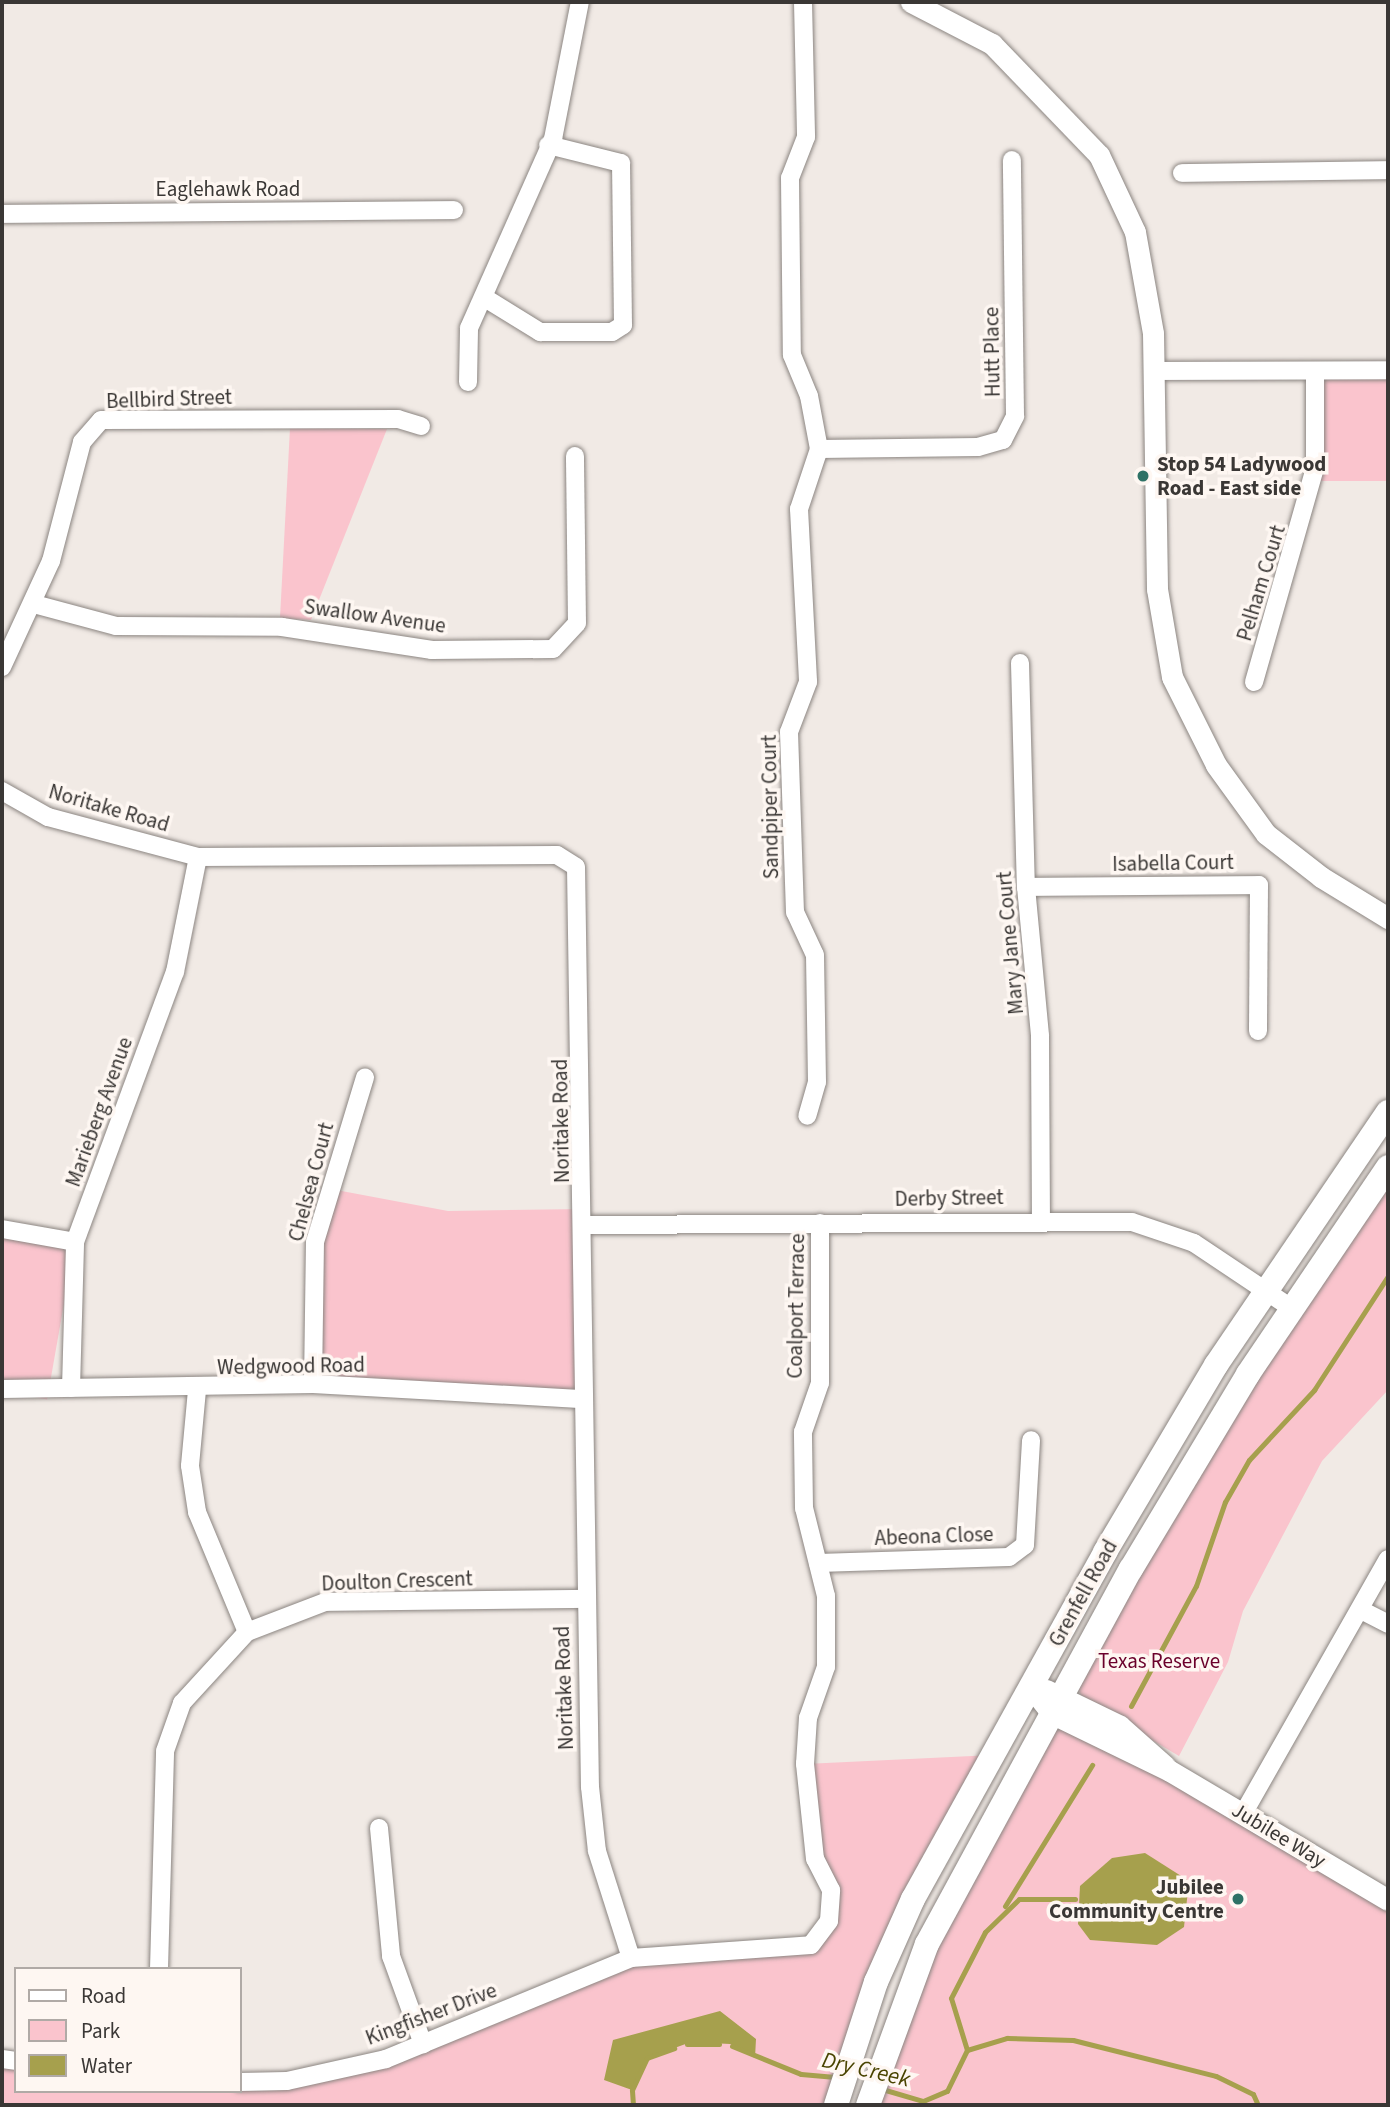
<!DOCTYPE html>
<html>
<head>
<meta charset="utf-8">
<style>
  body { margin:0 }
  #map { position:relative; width:1390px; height:2107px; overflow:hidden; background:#f1eae5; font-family:"Source Sans 3",sans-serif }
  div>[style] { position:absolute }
  .green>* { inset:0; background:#fac4cd; transform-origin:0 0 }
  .water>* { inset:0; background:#a6a04d }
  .stream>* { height:5px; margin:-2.5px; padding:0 2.5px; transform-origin:2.5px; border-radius:2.5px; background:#a6a04d }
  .roads { filter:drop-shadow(0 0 2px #8b8581) drop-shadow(0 0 2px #8b8581) }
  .minor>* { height:18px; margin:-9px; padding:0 9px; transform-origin:9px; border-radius:9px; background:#fff }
  .tertiary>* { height:21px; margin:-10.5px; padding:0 10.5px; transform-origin:10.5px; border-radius:10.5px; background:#fff }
  .secondary>* { height:24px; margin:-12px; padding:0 12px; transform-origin:12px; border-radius:12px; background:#fff }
  .dots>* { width:19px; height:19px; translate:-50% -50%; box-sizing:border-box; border:4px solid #fef7f2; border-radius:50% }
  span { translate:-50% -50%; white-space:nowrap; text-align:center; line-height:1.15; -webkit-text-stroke:7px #fef7f2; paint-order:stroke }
  .street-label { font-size:21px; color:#3a3735 }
  .poi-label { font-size:21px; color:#3a3735; font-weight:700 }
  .left { translate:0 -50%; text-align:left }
  .right { translate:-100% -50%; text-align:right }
  .park-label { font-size:21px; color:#6a002b }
  .water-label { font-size:23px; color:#494400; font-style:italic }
  .frame { position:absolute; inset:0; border:4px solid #3a3735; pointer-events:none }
  .legend { position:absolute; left:14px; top:1967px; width:228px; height:126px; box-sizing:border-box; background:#fef7f2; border:2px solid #b0aaa6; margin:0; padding:9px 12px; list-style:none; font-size:21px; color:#3a3735 }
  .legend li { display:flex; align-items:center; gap:14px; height:35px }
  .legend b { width:35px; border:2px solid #b0aaa6 }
</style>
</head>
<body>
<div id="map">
  <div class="green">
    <i style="left:1388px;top:370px;width:111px;height:73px;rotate:90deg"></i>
    <i style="clip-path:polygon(290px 428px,387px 429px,311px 620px,280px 618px)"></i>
    <i style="clip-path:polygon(1388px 1183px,1388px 1390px,1322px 1461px,1243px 1611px,1228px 1662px,1179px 1756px,1082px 1699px,1076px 1681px,1298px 1314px)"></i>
    <i style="clip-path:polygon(331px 1189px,448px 1211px,585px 1209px,580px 1399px,313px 1384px,315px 1242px)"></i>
    <i style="left:2px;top:1229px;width:74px;height:160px;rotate:10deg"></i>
    <i style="clip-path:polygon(1051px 1713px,1388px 1900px,1388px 2105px,869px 2105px,883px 2055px)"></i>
    <i style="clip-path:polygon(993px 1755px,960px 1814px,836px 2105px,2px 2105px,2px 2059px,16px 2061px,16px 2091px,240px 2091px,240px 2082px,423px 2044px,631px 1958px,811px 1945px,829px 1921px,805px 1764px)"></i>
  </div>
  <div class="water">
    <i style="clip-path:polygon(1145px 1853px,1189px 1881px,1184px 1927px,1157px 1945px,1090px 1940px,1078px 1924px,1080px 1886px,1112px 1858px)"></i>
    <i style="clip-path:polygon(720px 2011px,756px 2039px,755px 2058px,730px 2044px,691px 2042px,647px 2058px,632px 2090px,604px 2080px,613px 2040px)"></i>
  </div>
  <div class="stream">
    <i style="left:1131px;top:1706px;width:136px;rotate:-61.6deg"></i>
    <i style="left:1196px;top:1586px;width:89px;rotate:-71deg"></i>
    <i style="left:1225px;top:1502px;width:48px;rotate:-60.3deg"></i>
    <i style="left:1249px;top:1460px;width:96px;rotate:-47.1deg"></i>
    <i style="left:1314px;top:1390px;width:136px;rotate:-57deg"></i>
    <i style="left:1005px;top:1906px;width:166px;rotate:-58.3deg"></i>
    <i style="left:687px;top:2044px;width:32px"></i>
    <i style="left:732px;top:2046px;width:74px;rotate:22.1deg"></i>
    <i style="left:801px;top:2074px;width:37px;rotate:5deg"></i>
    <i style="left:967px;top:2050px;width:54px;rotate:-107.1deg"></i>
    <i style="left:951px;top:1998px;width:74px;rotate:-62.7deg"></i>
    <i style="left:985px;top:1932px;width:47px;rotate:-44.1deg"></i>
    <i style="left:1019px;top:1899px;width:56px"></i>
    <i style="left:882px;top:2089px;width:43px;rotate:16.3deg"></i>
    <i style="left:923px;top:2101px;width:26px;rotate:-23deg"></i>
    <i style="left:947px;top:2091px;width:46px;rotate:-64deg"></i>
    <i style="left:967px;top:2050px;width:42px;rotate:-16.7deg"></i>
    <i style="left:1007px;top:2038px;width:66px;rotate:1.7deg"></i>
    <i style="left:1073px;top:2040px;width:147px;rotate:14.1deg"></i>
    <i style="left:1216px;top:2076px;width:41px;rotate:25.9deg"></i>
    <i style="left:1253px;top:2094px;width:12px;rotate:66deg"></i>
    <i style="left:633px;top:2105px;width:15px;rotate:-94deg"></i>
    <i style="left:632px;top:2090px;width:35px;rotate:-65deg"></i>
    <i style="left:647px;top:2058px;width:29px;rotate:-20deg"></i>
  </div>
  <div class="roads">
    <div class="minor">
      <i style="left:803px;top:2px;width:135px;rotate:88.7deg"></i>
      <i style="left:806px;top:137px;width:44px;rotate:111.3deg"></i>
      <i style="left:790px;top:178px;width:177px;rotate:89.4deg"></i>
      <i style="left:792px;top:355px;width:44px;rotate:67.5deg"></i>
      <i style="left:809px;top:396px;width:54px;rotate:79.3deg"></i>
      <i style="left:819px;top:449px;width:63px;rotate:108.4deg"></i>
      <i style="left:799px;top:509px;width:173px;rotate:87deg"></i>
      <i style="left:808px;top:682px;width:53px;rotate:110.8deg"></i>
      <i style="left:789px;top:732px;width:180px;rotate:88.1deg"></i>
      <i style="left:795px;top:912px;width:47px;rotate:65.1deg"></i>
      <i style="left:815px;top:955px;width:127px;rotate:89.1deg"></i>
      <i style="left:817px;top:1082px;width:35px;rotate:106deg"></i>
      <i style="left:1182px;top:173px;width:206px;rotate:-0.8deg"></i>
      <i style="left:2px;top:214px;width:452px;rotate:-0.5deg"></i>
      <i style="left:485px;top:298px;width:65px;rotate:31.7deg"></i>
      <i style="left:540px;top:332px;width:72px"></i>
      <i style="left:612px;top:332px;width:13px;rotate:-32deg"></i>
      <i style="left:623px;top:325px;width:162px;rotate:-90.7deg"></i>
      <i style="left:621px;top:163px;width:75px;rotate:-166.1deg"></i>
      <i style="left:1156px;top:371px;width:232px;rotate:-0.2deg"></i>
      <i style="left:468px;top:382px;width:54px;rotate:-88.9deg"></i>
      <i style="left:469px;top:328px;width:207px;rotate:-66deg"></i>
      <i style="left:553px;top:139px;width:140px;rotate:-78.9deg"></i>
      <i style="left:819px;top:449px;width:159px;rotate:-0.7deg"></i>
      <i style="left:978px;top:447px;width:26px;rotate:-16deg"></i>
      <i style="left:1003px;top:440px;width:27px;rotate:-63deg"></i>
      <i style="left:1015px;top:416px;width:256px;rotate:-90.7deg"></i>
      <i style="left:34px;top:604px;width:85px;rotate:15deg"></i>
      <i style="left:116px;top:626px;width:166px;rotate:0.3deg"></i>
      <i style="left:282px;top:627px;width:152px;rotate:8.7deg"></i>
      <i style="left:432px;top:650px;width:121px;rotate:-0.5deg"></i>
      <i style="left:553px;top:649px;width:35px;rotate:-47deg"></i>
      <i style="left:577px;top:623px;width:167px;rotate:-90.7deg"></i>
      <i style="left:1020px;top:663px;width:224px;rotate:88.5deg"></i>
      <i style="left:1026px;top:887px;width:150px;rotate:84.6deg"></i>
      <i style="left:1040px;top:1036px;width:183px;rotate:89.7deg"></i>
      <i style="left:2px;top:667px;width:117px;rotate:-65.2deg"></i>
      <i style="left:51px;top:561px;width:123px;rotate:-75.4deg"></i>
      <i style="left:82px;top:442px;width:29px;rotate:-49deg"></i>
      <i style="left:101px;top:420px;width:297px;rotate:-0.2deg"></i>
      <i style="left:398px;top:419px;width:24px;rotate:17deg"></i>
      <i style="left:1254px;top:682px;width:223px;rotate:-74.1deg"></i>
      <i style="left:1315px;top:468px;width:96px;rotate:-90deg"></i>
      <i style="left:2px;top:791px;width:53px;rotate:29.5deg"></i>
      <i style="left:48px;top:817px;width:155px;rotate:14.9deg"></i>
      <i style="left:198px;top:857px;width:359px;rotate:-0.3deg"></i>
      <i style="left:557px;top:855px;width:22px;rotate:32deg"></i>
      <i style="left:576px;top:867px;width:920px;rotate:89.13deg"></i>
      <i style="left:590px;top:1787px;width:64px;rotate:83.8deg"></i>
      <i style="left:597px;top:1851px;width:112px;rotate:72.4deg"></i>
      <i style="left:1026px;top:887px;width:233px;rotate:-0.5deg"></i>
      <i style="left:1259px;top:885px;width:146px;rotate:90.4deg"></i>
      <i style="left:585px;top:1225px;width:547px;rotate:-0.31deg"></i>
      <i style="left:1132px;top:1222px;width:65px;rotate:18.7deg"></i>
      <i style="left:1194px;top:1243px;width:117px;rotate:33.8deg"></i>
      <i style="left:2px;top:1229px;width:74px;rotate:10.1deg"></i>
      <i style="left:313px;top:1384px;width:142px;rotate:-89.2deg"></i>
      <i style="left:315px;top:1242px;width:172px;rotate:-73.1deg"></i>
      <i style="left:71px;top:1388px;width:146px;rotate:-88.4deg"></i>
      <i style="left:75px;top:1242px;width:288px;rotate:-69.7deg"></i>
      <i style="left:175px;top:972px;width:117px;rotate:-78.7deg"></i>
      <i style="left:2px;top:1389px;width:311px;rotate:-0.9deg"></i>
      <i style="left:313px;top:1384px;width:267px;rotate:3.2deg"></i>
      <i style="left:197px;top:1390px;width:76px;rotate:95.3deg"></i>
      <i style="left:190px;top:1466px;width:47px;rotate:81.3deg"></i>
      <i style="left:197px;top:1512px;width:130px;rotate:67.4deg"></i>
      <i style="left:818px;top:1563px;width:191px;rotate:-1.8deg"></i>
      <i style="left:1009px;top:1557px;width:20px;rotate:-37deg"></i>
      <i style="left:1025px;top:1545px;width:105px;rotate:-86.7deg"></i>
      <i style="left:1361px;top:1610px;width:30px;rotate:27deg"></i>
      <i style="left:1243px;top:1814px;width:293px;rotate:-60.4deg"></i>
      <i style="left:379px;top:1828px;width:129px;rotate:84.6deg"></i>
      <i style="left:391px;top:1956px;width:94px;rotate:70deg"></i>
      <i style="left:159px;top:1969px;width:218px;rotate:-88.4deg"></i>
      <i style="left:165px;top:1751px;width:51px;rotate:-70.5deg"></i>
      <i style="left:182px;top:1703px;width:96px;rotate:-47.5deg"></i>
      <i style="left:247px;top:1632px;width:84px;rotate:-21deg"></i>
      <i style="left:325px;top:1602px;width:259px;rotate:-0.7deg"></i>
      <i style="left:2px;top:2059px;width:14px;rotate:8deg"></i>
      <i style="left:240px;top:2082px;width:47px;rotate:-1.2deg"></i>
      <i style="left:287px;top:2081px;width:101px;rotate:-12.5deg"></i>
      <i style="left:386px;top:2059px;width:265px;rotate:-22.4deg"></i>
      <i style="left:631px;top:1958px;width:180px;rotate:-4.1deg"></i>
      <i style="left:811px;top:1945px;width:30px;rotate:-53deg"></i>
      <i style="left:829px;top:1921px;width:31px;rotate:-86deg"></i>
      <i style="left:831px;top:1890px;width:35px;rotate:-117deg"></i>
      <i style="left:815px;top:1859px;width:96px;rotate:-96deg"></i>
      <i style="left:805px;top:1764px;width:46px;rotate:-86.3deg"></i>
      <i style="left:808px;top:1718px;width:54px;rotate:-70.6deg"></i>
      <i style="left:826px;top:1667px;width:71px;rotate:-90deg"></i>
      <i style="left:826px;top:1596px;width:91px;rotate:-104deg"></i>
      <i style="left:804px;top:1508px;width:76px;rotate:-90.8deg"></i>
      <i style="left:803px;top:1432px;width:52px;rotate:-70.9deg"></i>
      <i style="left:820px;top:1383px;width:160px;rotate:-90deg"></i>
    </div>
    <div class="tertiary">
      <i style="left:911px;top:2px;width:91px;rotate:27.4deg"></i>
      <i style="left:992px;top:44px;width:154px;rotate:46.1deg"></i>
      <i style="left:1099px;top:155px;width:85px;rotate:64.9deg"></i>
      <i style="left:1135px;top:232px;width:103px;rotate:79.9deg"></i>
      <i style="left:1153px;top:333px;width:256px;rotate:89.1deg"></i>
      <i style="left:1157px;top:589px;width:89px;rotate:80.3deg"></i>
      <i style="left:1172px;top:677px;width:98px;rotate:63.4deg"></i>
      <i style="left:1216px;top:765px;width:85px;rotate:54.1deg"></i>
      <i style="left:1266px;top:834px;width:70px;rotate:38deg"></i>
      <i style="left:1321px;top:877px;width:79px;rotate:31.5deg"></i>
      <i style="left:1031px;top:1687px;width:33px;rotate:52deg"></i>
      <i style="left:1051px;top:1713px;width:132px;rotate:26deg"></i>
      <i style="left:1170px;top:1771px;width:253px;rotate:30.6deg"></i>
      <i style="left:1046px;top:1690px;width:82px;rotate:25.9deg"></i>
      <i style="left:1120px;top:1726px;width:60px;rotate:41.6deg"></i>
    </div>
    <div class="secondary">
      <i style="left:836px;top:2105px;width:129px;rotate:-72deg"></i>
      <i style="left:876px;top:1982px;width:91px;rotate:-66deg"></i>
      <i style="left:913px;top:1899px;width:397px;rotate:-61deg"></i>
      <i style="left:1105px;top:1552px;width:217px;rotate:-59.3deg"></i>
      <i style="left:1216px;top:1365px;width:306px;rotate:-55.8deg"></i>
      <i style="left:868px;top:2105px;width:171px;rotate:-69.9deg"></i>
      <i style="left:927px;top:1944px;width:427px;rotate:-61.5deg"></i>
      <i style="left:1131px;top:1569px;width:227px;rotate:-59deg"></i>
      <i style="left:1248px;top:1374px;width:250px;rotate:-55.9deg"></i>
    </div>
  </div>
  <div class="dots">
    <i style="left:1143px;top:476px;background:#2e7266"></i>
    <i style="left:1238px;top:1899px;background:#2e7266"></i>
  </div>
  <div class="street-label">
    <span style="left:228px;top:189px">Eaglehawk Road</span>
    <span style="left:992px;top:352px;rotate:-91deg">Hutt Place</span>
    <span style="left:169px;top:399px;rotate:-2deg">Bellbird Street</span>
    <span style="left:1261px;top:583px;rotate:-73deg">Pelham Court</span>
    <span style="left:375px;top:616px;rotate:8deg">Swallow Avenue</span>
    <span style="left:770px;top:807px;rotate:-91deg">Sandpiper Court</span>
    <span style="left:109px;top:808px;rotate:16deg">Noritake Road</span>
    <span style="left:1173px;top:863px;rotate:-1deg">Isabella Court</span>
    <span style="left:1010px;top:943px;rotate:-95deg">Mary Jane Court</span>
    <span style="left:99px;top:1112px;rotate:-70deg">Marieberg Avenue</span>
    <span style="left:561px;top:1121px;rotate:-91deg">Noritake Road</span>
    <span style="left:311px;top:1182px;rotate:-75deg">Chelsea Court</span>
    <span style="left:949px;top:1198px;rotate:-1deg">Derby Street</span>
    <span style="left:796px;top:1306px;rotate:-89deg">Coalport Terrace</span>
    <span style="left:291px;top:1366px;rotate:-1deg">Wedgwood Road</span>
    <span style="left:934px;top:1536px;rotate:-2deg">Abeona Close</span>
    <span style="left:397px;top:1581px;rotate:-2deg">Doulton Crescent</span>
    <span style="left:1083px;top:1593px;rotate:-61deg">Grenfell Road</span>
    <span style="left:564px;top:1688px;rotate:-92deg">Noritake Road</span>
    <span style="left:1279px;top:1835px;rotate:31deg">Jubilee Way</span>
    <span style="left:431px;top:2014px;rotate:-21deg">Kingfisher Drive</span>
  </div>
  <div class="poi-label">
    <span class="left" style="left:1157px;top:476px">Stop 54 Ladywood<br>Road - East side</span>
    <span class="right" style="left:1224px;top:1899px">Jubilee<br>Community Centre</span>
  </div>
  <div class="park-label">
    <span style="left:1159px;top:1661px">Texas Reserve</span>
  </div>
  <div class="water-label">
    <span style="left:866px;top:2070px;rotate:13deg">Dry Creek</span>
  </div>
  <div class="frame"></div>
  <ul class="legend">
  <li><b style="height:9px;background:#fff"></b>Road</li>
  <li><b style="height:19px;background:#fac4cd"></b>Park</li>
  <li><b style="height:19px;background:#a6a04d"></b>Water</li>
  </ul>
</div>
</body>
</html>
